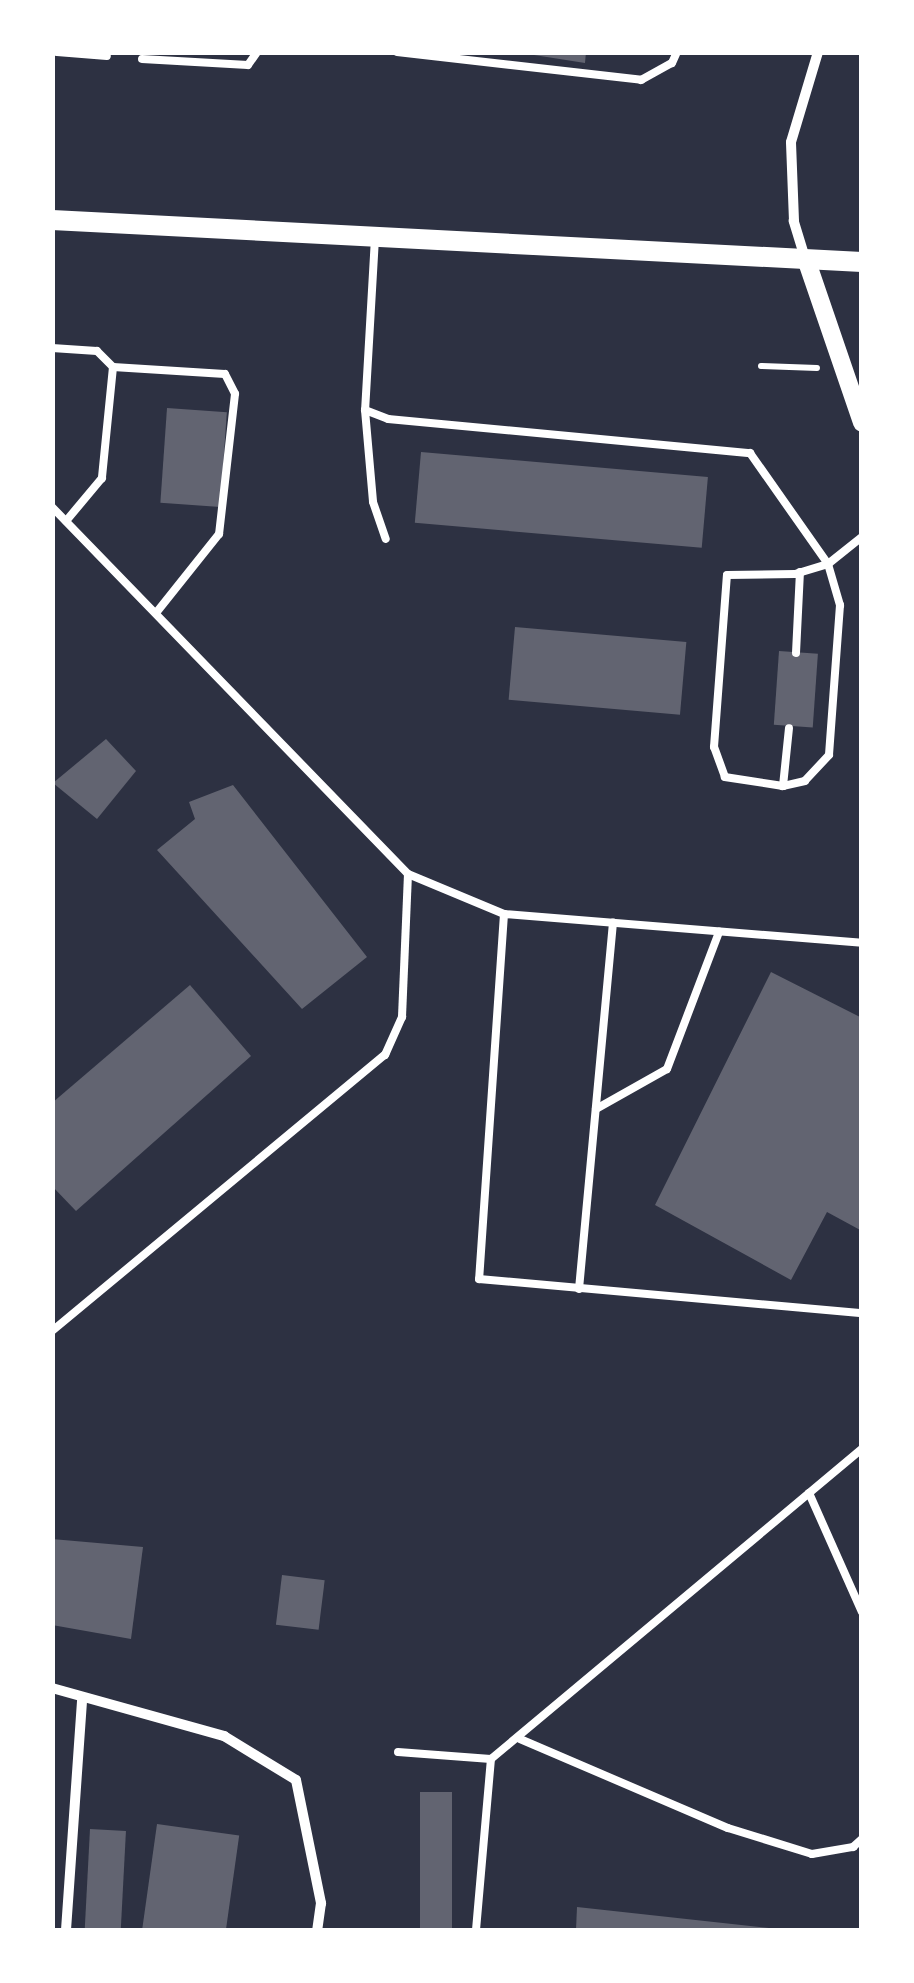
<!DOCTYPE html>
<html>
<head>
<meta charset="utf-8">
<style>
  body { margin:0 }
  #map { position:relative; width:914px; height:1983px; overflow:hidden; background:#2d3142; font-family:Mulish,sans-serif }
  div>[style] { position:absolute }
  .building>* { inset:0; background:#626471; transform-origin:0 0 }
  .path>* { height:6px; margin:-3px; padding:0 3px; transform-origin:3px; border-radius:3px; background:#fff }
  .service>* { height:8px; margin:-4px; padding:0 4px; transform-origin:4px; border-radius:4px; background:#fff }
  .minor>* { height:10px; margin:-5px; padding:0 5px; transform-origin:5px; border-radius:5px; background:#fff }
  .tertiary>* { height:18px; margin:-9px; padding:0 9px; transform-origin:9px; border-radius:9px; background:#fff }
  .secondary>* { height:20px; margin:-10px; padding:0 10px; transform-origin:10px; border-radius:10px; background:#fff }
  span { translate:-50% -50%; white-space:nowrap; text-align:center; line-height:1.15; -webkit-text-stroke:8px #fff; paint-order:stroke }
  .frame { position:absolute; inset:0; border:55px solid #fff; pointer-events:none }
</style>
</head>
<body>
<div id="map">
  <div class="building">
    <i style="clip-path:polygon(515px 52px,586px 52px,585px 63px)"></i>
    <i style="left:167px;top:408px;width:60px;height:95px;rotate:4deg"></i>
    <i style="left:421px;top:452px;width:288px;height:71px;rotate:5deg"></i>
    <i style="left:515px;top:627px;width:172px;height:73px;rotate:5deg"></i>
    <i style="left:779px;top:651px;width:39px;height:74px;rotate:4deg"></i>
    <i style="clip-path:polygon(106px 739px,136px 771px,97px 819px,53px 783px)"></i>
    <i style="clip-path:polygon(233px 785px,367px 957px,302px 1009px,157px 850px,195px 819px,189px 802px)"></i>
    <i style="clip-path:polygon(771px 972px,862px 1018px,862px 1231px,827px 1212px,791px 1280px,655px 1205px)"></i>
    <i style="clip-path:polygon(190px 985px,251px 1056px,76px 1211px,52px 1186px,52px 1103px)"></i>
    <i style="clip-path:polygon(52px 1539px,143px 1547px,131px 1639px,52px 1625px)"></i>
    <i style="left:282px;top:1575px;width:43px;height:50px;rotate:7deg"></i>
    <i style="left:420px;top:1792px;width:32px;height:138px"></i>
    <i style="left:157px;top:1824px;width:83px;height:106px;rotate:8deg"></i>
    <i style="left:90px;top:1829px;width:36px;height:101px;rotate:3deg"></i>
    <i style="clip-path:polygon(577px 1907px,769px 1928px,769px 1930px,576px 1930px)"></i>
  </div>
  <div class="path">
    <i style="left:761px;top:366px;width:56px;rotate:2deg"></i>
  </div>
  <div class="service">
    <i style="left:57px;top:52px;width:50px;rotate:4.6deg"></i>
    <i style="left:397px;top:52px;width:246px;rotate:6.5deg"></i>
    <i style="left:641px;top:80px;width:35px;rotate:-29deg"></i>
    <i style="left:672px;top:63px;width:12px;rotate:-66deg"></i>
    <i style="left:142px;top:59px;width:106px;rotate:3.2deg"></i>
    <i style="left:248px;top:65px;width:16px;rotate:-55deg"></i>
    <i style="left:375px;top:238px;width:172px;rotate:93.3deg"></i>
    <i style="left:365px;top:410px;width:92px;rotate:85deg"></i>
    <i style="left:373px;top:502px;width:39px;rotate:71deg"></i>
    <i style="left:52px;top:348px;width:45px;rotate:3.8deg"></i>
    <i style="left:97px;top:351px;width:23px;rotate:45deg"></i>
    <i style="left:113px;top:367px;width:112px;rotate:95.7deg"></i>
    <i style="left:102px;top:478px;width:56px;rotate:129.9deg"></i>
    <i style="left:113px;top:367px;width:112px;rotate:3.6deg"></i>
    <i style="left:225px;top:374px;width:22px;rotate:63deg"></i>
    <i style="left:235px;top:394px;width:141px;rotate:96.5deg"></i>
    <i style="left:219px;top:534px;width:101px;rotate:128.6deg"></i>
    <i style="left:365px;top:410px;width:25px;rotate:21deg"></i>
    <i style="left:388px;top:419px;width:364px;rotate:5.4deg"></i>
    <i style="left:750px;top:453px;width:136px;rotate:54.9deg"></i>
    <i style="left:828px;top:564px;width:43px;rotate:73.7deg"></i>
    <i style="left:840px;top:605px;width:150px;rotate:94.2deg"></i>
    <i style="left:829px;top:755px;width:35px;rotate:133deg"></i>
    <i style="left:805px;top:781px;width:23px;rotate:167deg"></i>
    <i style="left:783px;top:786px;width:58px;rotate:-84.1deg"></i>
    <i style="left:52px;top:507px;width:511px;rotate:45.87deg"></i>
    <i style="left:408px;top:874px;width:104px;rotate:22.6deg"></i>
    <i style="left:504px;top:914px;width:359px;rotate:4.6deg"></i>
    <i style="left:796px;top:653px;width:81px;rotate:-87.2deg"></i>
    <i style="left:783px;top:786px;width:59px;rotate:-171.2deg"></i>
    <i style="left:725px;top:777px;width:32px;rotate:-110deg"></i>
    <i style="left:714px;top:747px;width:172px;rotate:-85.7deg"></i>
    <i style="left:727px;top:575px;width:68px;rotate:-0.8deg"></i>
    <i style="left:795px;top:574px;width:34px;rotate:-17deg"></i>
    <i style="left:828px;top:564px;width:43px;rotate:-38.5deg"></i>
    <i style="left:504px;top:914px;width:366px;rotate:93.9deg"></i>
    <i style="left:479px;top:1279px;width:385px;rotate:5.1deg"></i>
    <i style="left:596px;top:1109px;width:81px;rotate:-29.4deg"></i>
    <i style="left:667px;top:1069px;width:147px;rotate:-69.2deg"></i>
    <i style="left:579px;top:1289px;width:368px;rotate:-84.7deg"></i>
    <i style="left:52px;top:1331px;width:433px;rotate:-39.7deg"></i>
    <i style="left:385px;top:1055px;width:42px;rotate:-65.9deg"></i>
    <i style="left:402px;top:1017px;width:143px;rotate:-87.6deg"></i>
    <i style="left:809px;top:1493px;width:130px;rotate:66deg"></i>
    <i style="left:520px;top:1739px;width:226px;rotate:23.2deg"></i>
    <i style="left:728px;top:1828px;width:88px;rotate:17.2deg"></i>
    <i style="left:812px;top:1854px;width:42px;rotate:-9.7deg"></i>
    <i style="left:853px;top:1847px;width:12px;rotate:-42deg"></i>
    <i style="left:398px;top:1752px;width:93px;rotate:4.3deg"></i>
    <i style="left:476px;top:1930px;width:172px;rotate:-85deg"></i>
    <i style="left:491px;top:1759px;width:483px;rotate:-39.9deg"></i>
  </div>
  <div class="minor">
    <i style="left:805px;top:258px;width:39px;rotate:-107deg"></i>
    <i style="left:794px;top:221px;width:79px;rotate:-92.2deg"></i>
    <i style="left:791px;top:142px;width:94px;rotate:-73.3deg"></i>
    <i style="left:52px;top:1688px;width:179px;rotate:15.6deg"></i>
    <i style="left:224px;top:1736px;width:84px;rotate:31.4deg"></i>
    <i style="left:296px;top:1780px;width:126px;rotate:78.5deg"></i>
    <i style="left:321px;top:1903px;width:27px;rotate:98deg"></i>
    <i style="left:66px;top:1930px;width:232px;rotate:-86deg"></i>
  </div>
  <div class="tertiary">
    <i style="left:806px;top:259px;width:173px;rotate:71.1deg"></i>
  </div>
  <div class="secondary">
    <i style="left:52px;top:220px;width:811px;rotate:2.97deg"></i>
  </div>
  <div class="frame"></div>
</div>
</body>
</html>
